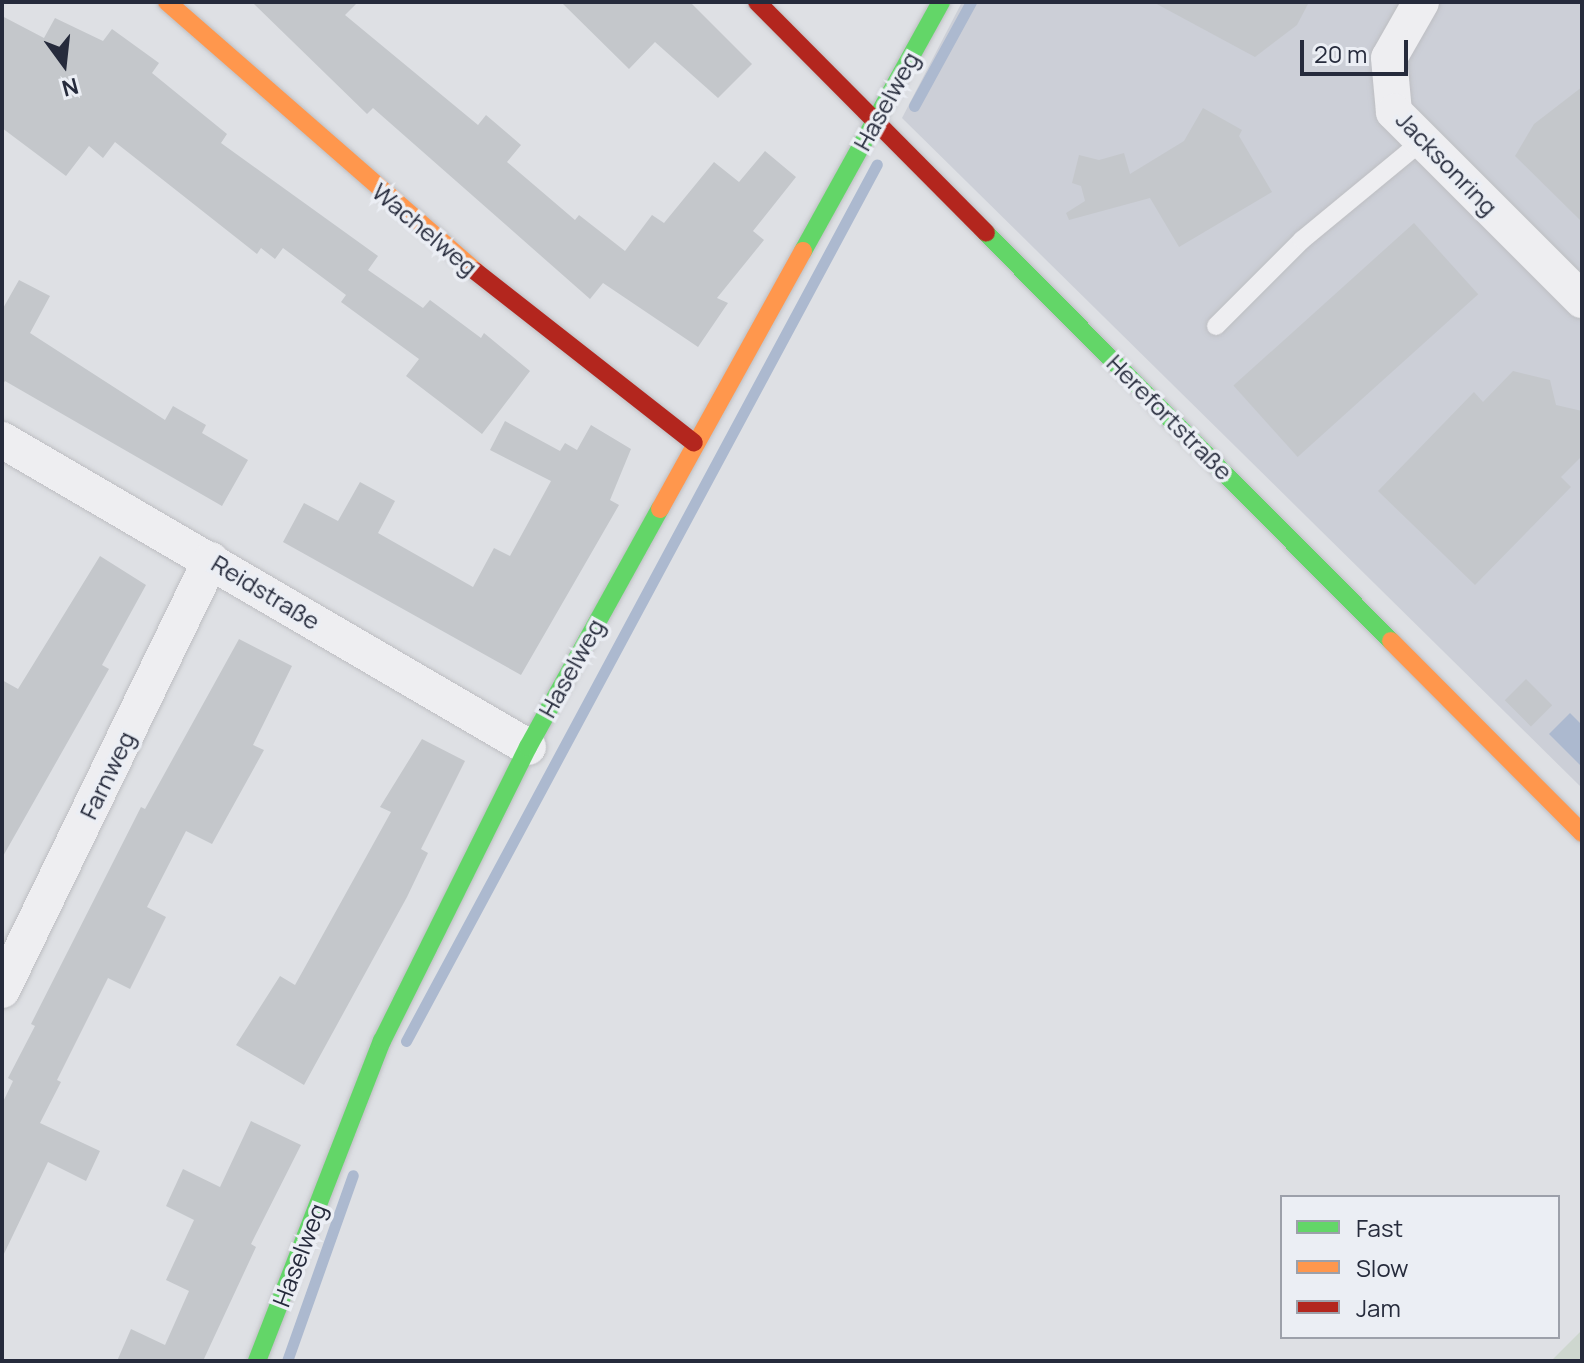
<!DOCTYPE html>
<html>
<head>
<meta charset="utf-8">
<style>
  body { margin:0 }
  #map { position:relative; width:1584px; height:1363px; overflow:hidden; background:#dee0e4; font-family:Manrope,sans-serif }
  div>[style] { position:absolute }
  .built>* { inset:0; background:#cccfd7 }
  .green>* { inset:0; background:#ced7cf }
  .water>* { inset:0; background:#acb9cf }
  .stream>* { height:11px; margin:-5.5px; padding:0 5.5px; transform-origin:5.5px; border-radius:5.5px; background:#acb9cf }
  .building>* { inset:0; background:#c4c7cb; transform-origin:0 0 }
  .roads { filter:drop-shadow(0 0 2px #bdbec2) drop-shadow(0 0 2px #bdbec2) }
  .lane>* { height:18px; margin:-9px; padding:0 9px; transform-origin:9px; border-radius:9px; background:#eeeef1 }
  .street>* { height:36px; margin:-18px; padding:0 18px; transform-origin:18px; border-radius:18px; background:#eeeef1 }
  .fast>* { height:18px; margin:-9px; padding:0 9px; transform-origin:9px; border-radius:9px; background:#63d668 }
  .slow>* { height:18px; margin:-9px; padding:0 9px; transform-origin:9px; border-radius:9px; background:#ff974d }
  .jam>* { height:18px; margin:-9px; padding:0 9px; transform-origin:9px; border-radius:9px; background:#b3261e }
  span { translate:-50% -50%; white-space:nowrap; text-align:center; line-height:1.15; -webkit-text-stroke:7px #ebeef4; paint-order:stroke }
  .street-label { font-size:24px; color:#262b3c }
  .frame { position:absolute; inset:0; border:4px solid #262b3c; pointer-events:none }
  .legend { position:absolute; left:1280px; top:1195px; width:280px; height:144px; box-sizing:border-box; background:#ebeef4; border:2px solid #9ca0aa; margin:0; padding:10px 14px; list-style:none; font-size:24px; color:#262b3c }
  .legend li { display:flex; align-items:center; gap:16px; height:40px }
  .legend b { width:40px; border:2px solid #9ca0aa }
  .north { position:absolute; left:24px; top:24px; width:80px; height:80px; -webkit-text-stroke:6px #ebeef4; paint-order:stroke; rotate:165deg; font-size:22px; font-weight:700; line-height:32px; text-align:center; color:#262b3c }
  .north::after { content:''; display:block; margin:auto; width:28px; height:36px; background:#262b3c; clip-path:polygon(50% 0,100% 100%,50% 72%,0 100%) }
  .scale { position:absolute; left:1300px; top:40px; width:108px; height:36px; box-sizing:border-box; border:4px solid #262b3c; border-top:0; padding-left:10px; font-size:24px; line-height:28px; white-space:nowrap; color:#262b3c; -webkit-text-stroke:6px #ebeef4; paint-order:stroke }
</style>
</head>
<body>
<div id="map">
  <div class="built">
    <i style="clip-path:polygon(962px 2px,1582px 2px,1582px 788px,902px 118px)"></i>
  </div>
  <div class="green">
    <i style="clip-path:polygon(1582px 1330px,1582px 1361px,1551px 1361px)"></i>
  </div>
  <div class="water">
    <i style="clip-path:polygon(1570px 713px,1582px 725px,1582px 767px,1549px 734px)"></i>
  </div>
  <div class="stream">
    <i style="left:914px;top:106px;width:119px;rotate:-61.3deg"></i>
    <i style="left:406px;top:1041px;width:995px;rotate:-61.76deg"></i>
    <i style="left:287px;top:1361px;width:197px;rotate:-70.5deg"></i>
  </div>
  <div class="building">
    <i style="clip-path:polygon(252px 2px,358px 2px,345px 15px,478px 125px,486px 115px,521px 145px,507px 162px,575px 220px,579px 215px,625px 251px,652px 215px,664px 223px,714px 162px,739px 182px,765px 151px,796px 177px,753px 231px,764px 240px,717px 298px,728px 303px,698px 347px,603px 283px,590px 299px,373px 108px,367px 114px)"></i>
    <i style="clip-path:polygon(561px 2px,690px 2px,752px 64px,718px 98px,655px 42px,629px 69px)"></i>
    <i style="clip-path:polygon(1153px 2px,1309px 2px,1297px 25px,1255px 57px)"></i>
    <i style="clip-path:polygon(2px 16px,44px 38px,55px 18px,103px 41px,112px 29px,159px 63px,152px 73px,227px 134px,221px 143px,378px 256px,368px 270px,423px 308px,430px 300px,481px 338px,484px 333px,530px 371px,482px 434px,406px 376px,419px 359px,341px 302px,346px 295px,283px 248px,275px 259px,261px 248px,257px 254px,115px 142px,103px 158px,89px 146px,66px 176px,2px 128px)"></i>
    <i style="clip-path:polygon(1582px 87px,1582px 222px,1515px 156px,1534px 124px)"></i>
    <i style="clip-path:polygon(1203px 108px,1242px 130px,1239px 136px,1272px 192px,1179px 247px,1150px 198px,1069px 220px,1066px 213px,1085px 201px,1081px 186px,1072px 183px,1079px 155px,1099px 160px,1124px 153px,1130px 174px,1184px 141px)"></i>
    <i style="left:1414px;top:223px;width:96px;height:243px;rotate:48deg"></i>
    <i style="clip-path:polygon(19px 280px,50px 296px,30px 333px,165px 420px,173px 406px,206px 425px,202px 433px,248px 460px,222px 506px,5px 381px,2px 386px,2px 310px)"></i>
    <i style="clip-path:polygon(1513px 371px,1550px 380px,1556px 405px,1582px 411px,1582px 456px,1561px 477px,1571px 487px,1475px 585px,1378px 491px,1474px 392px,1483px 402px)"></i>
    <i style="clip-path:polygon(505px 421px,560px 451px,565px 443px,577px 450px,591px 425px,631px 449px,610px 500px,619px 505px,521px 675px,283px 542px,304px 503px,338px 521px,360px 482px,395px 501px,378px 533px,473px 587px,494px 548px,510px 556px,551px 481px,490px 450px)"></i>
    <i style="clip-path:polygon(100px 556px,146px 585px,102px 665px,109px 669px,2px 858px,2px 680px,18px 689px)"></i>
    <i style="clip-path:polygon(239px 639px,292px 666px,253px 745px,264px 750px,212px 844px,186px 831px,147px 907px,166px 917px,130px 989px,108px 978px,57px 1080px,61px 1082px,40px 1123px,100px 1151px,86px 1181px,48px 1162px,2px 1258px,2px 1104px,13px 1081px,8px 1078px,35px 1026px,31px 1024px,141px 807px,145px 809px)"></i>
    <i style="left:1526px;top:679px;width:37px;height:30px;rotate:45deg"></i>
    <i style="clip-path:polygon(422px 739px,465px 761px,421px 849px,428px 853px,407px 897px,304px 1085px,236px 1045px,280px 976px,295px 985px,391px 812px,380px 807px)"></i>
    <i style="clip-path:polygon(251px 1121px,301px 1145px,251px 1244px,256px 1247px,203px 1361px,117px 1361px,131px 1329px,165px 1345px,189px 1291px,166px 1280px,194px 1220px,166px 1206px,183px 1169px,220px 1187px)"></i>
  </div>
  <div class="roads">
    <div class="lane">
      <i style="left:1216px;top:326px;width:122px;rotate:-45deg"></i>
      <i style="left:1302px;top:240px;width:156px;rotate:-39.5deg"></i>
    </div>
    <div class="street">
      <i style="left:1421px;top:2px;width:64px;rotate:119.7deg"></i>
      <i style="left:1389px;top:58px;width:54px;rotate:84.7deg"></i>
      <i style="left:1394px;top:112px;width:266px;rotate:45deg"></i>
      <i style="left:2px;top:440px;width:609px;rotate:30.27deg"></i>
      <i style="left:2px;top:990px;width:478px;rotate:-64.1deg"></i>
    </div>
    <div class="fast">
      <i style="left:986px;top:233px;width:575px;rotate:45.21deg"></i>
      <i style="left:803px;top:251px;width:285px;rotate:-61deg"></i>
      <i style="left:257px;top:1361px;width:344px;rotate:-68.7deg"></i>
      <i style="left:382px;top:1041px;width:328px;rotate:-63.6deg"></i>
      <i style="left:528px;top:747px;width:272px;rotate:-61deg"></i>
    </div>
    <div class="slow">
      <i style="left:167px;top:2px;width:409px;rotate:41.1deg"></i>
      <i style="left:660px;top:509px;width:295px;rotate:-61deg"></i>
      <i style="left:1391px;top:641px;width:271px;rotate:45.1deg"></i>
    </div>
    <div class="jam">
      <i style="left:757px;top:2px;width:325px;rotate:45.2deg"></i>
      <i style="left:475px;top:271px;width:278px;rotate:38.1deg"></i>
    </div>
  </div>
  <div class="street-label">
    <span style="left:886px;top:101px;rotate:-61deg">Haselweg</span>
    <span style="left:1447px;top:163px;rotate:46deg">Jacksonring</span>
    <span style="left:425px;top:229px;rotate:40deg">Wachelweg</span>
    <span style="left:1170px;top:417px;rotate:45deg">Herefortstraße</span>
    <span style="left:266px;top:592px;rotate:31deg">Reidstraße</span>
    <span style="left:571px;top:668px;rotate:-61deg">Haselweg</span>
    <span style="left:107px;top:775px;rotate:-64deg">Farnweg</span>
    <span style="left:299px;top:1255px;rotate:-69deg">Haselweg</span>
  </div>
  <div class="frame"></div>
  <ul class="legend">
  <li><b style="height:10px;background:#63d668"></b>Fast</li>
  <li><b style="height:10px;background:#ff974d"></b>Slow</li>
  <li><b style="height:10px;background:#b3261e"></b>Jam</li>
  </ul>
  <div class="north">N</div>
  <div class="scale">20 m</div>
</div>
</body>
</html>
